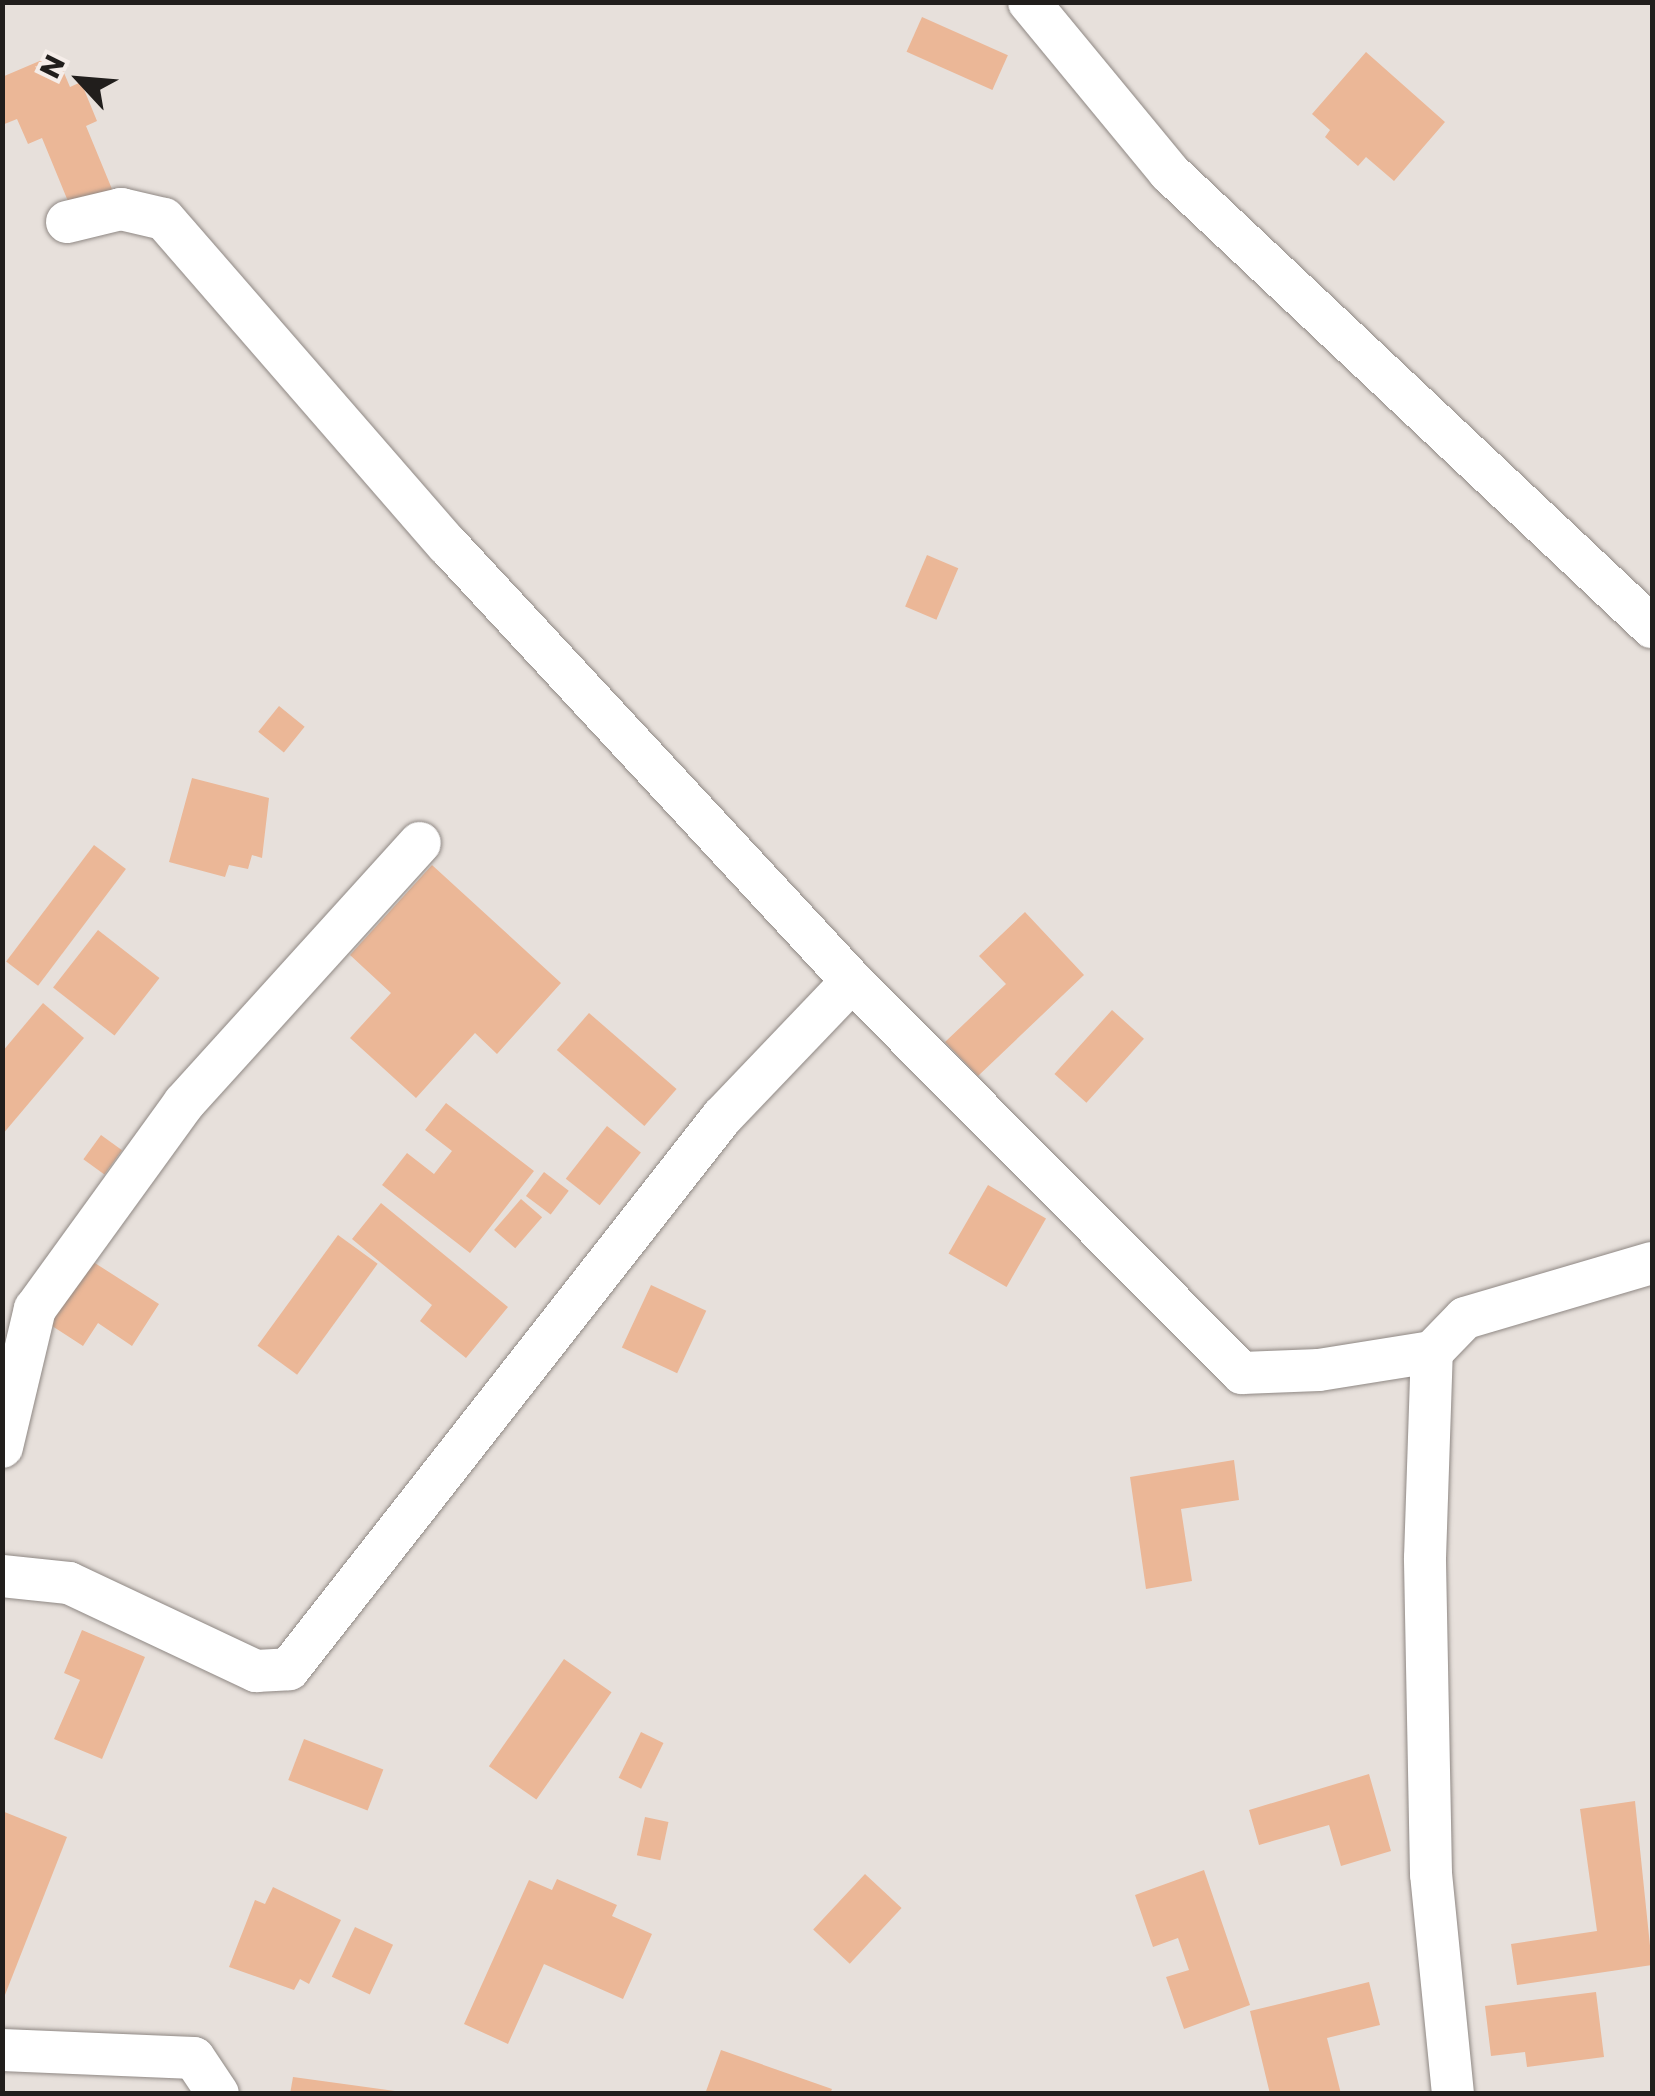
<!DOCTYPE html>
<html>
<head>
<meta charset="utf-8">
<style>
  body { margin:0 }
  #map { position:relative; width:1655px; height:2096px; overflow:hidden; background:#e7e0db; font-family:Poppins,sans-serif }
  div>[style] { position:absolute }
  .building>* { inset:0; background:#ebb797; transform-origin:0 0 }
  .roads { filter:drop-shadow(0 0 2px #8f8884) drop-shadow(0 0 2px #8f8884) }
  .street>* { height:42px; margin:-21px; padding:0 21px; transform-origin:21px; border-radius:21px; background:#fff }
  span { translate:-50% -50%; white-space:nowrap; text-align:center; line-height:1.15; -webkit-text-stroke:8px #f5ede9; paint-order:stroke }
  .frame { position:absolute; inset:0; border:5px solid #211e1c; pointer-events:none }
  .north { position:absolute; left:30px; top:30px; width:100px; height:100px; -webkit-text-stroke:8px #f5ede9; paint-order:stroke; rotate:296deg; font-size:28px; font-weight:700; line-height:40px; text-align:center; color:#211e1c }
  .north::after { content:''; display:block; margin:auto; width:35px; height:45px; background:#211e1c; clip-path:polygon(50% 0,100% 100%,50% 72%,0 100%) }
</style>
</head>
<body>
<div id="map">
  <div class="building">
    <i style="left:922px;top:17px;width:94px;height:38px;rotate:24deg"></i>
    <i style="clip-path:polygon(1366px 52px,1445px 122px,1394px 181px,1366px 157px,1358px 166px,1325px 137px,1330px 130px,1312px 114px)"></i>
    <i style="clip-path:polygon(56px 54px,70px 87px,81px 82px,97px 121px,86px 126px,114px 194px,72px 211px,42px 138px,28px 144px,17px 119px,2px 125px,2px 77px)"></i>
    <i style="left:927px;top:555px;width:34px;height:56px;rotate:23deg"></i>
    <i style="left:279px;top:706px;width:33px;height:33px;rotate:39deg"></i>
    <i style="clip-path:polygon(192px 778px,269px 798px,262px 858px,252px 855px,248px 869px,229px 865px,225px 877px,169px 862px)"></i>
    <i style="left:94px;top:845px;width:40px;height:146px;rotate:37deg"></i>
    <i style="clip-path:polygon(432px 865px,561px 983px,497px 1054px,475px 1033px,416px 1098px,350px 1038px,391px 993px,350px 955px)"></i>
    <i style="clip-path:polygon(1025px 912px,1084px 975px,978px 1076px,945px 1042px,1006px 984px,979px 956px)"></i>
    <i style="left:98px;top:930px;width:78px;height:73px;rotate:38deg"></i>
    <i style="clip-path:polygon(43px 1003px,84px 1038px,2px 1135px,2px 1052px)"></i>
    <i style="left:1112px;top:1010px;width:43px;height:86px;rotate:42deg"></i>
    <i style="left:589px;top:1013px;width:116px;height:49px;rotate:41deg"></i>
    <i style="clip-path:polygon(446px 1103px,534px 1171px,470px 1253px,382px 1185px,407px 1153px,434px 1174px,452px 1151px,425px 1130px)"></i>
    <i style="left:607px;top:1126px;width:43px;height:67px;rotate:38deg"></i>
    <i style="left:101px;top:1135px;width:26px;height:30px;rotate:36deg"></i>
    <i style="left:544px;top:1172px;width:31px;height:30px;rotate:37deg"></i>
    <i style="left:988px;top:1185px;width:67px;height:79px;rotate:30deg"></i>
    <i style="left:521px;top:1199px;width:28px;height:41px;rotate:41deg"></i>
    <i style="clip-path:polygon(381px 1203px,508px 1307px,466px 1358px,420px 1321px,432px 1305px,352px 1239px)"></i>
    <i style="left:338px;top:1235px;width:49px;height:137px;rotate:36deg"></i>
    <i style="clip-path:polygon(87px 1258px,159px 1304px,132px 1346px,98px 1323px,83px 1346px,46px 1322px)"></i>
    <i style="left:651px;top:1285px;width:61px;height:69px;rotate:25deg"></i>
    <i style="clip-path:polygon(1234px 1460px,1239px 1500px,1181px 1509px,1192px 1581px,1146px 1589px,1130px 1477px)"></i>
    <i style="clip-path:polygon(82px 1630px,145px 1657px,102px 1759px,54px 1739px,80px 1680px,64px 1673px)"></i>
    <i style="left:564px;top:1659px;width:58px;height:131px;rotate:35deg"></i>
    <i style="left:641px;top:1732px;width:25px;height:51px;rotate:26deg"></i>
    <i style="left:304px;top:1739px;width:85px;height:44px;rotate:21deg"></i>
    <i style="clip-path:polygon(1369px 1774px,1391px 1851px,1341px 1866px,1329px 1825px,1259px 1845px,1249px 1810px)"></i>
    <i style="clip-path:polygon(1635px 1801px,1652px 1965px,1517px 1985px,1511px 1944px,1597px 1931px,1580px 1809px)"></i>
    <i style="clip-path:polygon(2px 1811px,67px 1837px,3px 2000px,2px 2000px)"></i>
    <i style="left:645px;top:1817px;width:24px;height:39px;rotate:12deg"></i>
    <i style="clip-path:polygon(1204px 1870px,1250px 2005px,1184px 2029px,1166px 1977px,1189px 1970px,1178px 1938px,1153px 1947px,1135px 1895px)"></i>
    <i style="left:865px;top:1874px;width:50px;height:76px;rotate:43deg"></i>
    <i style="clip-path:polygon(557px 1879px,617px 1905px,612px 1916px,652px 1934px,623px 1999px,544px 1964px,508px 2044px,464px 2024px,529px 1880px,552px 1890px)"></i>
    <i style="clip-path:polygon(273px 1887px,341px 1920px,309px 1984px,300px 1979px,294px 1990px,229px 1967px,255px 1900px,265px 1904px)"></i>
    <i style="left:355px;top:1927px;width:42px;height:55px;rotate:25deg"></i>
    <i style="clip-path:polygon(1369px 1982px,1380px 2025px,1327px 2038px,1341px 2094px,1270px 2094px,1250px 2011px)"></i>
    <i style="clip-path:polygon(1596px 1992px,1604px 2057px,1527px 2067px,1525px 2052px,1491px 2056px,1485px 2006px)"></i>
    <i style="clip-path:polygon(721px 2050px,832px 2089px,830px 2094px,705px 2094px)"></i>
    <i style="clip-path:polygon(293px 2077px,395px 2091px,395px 2094px,290px 2094px)"></i>
  </div>
  <div class="roads">
    <div class="street">
      <i style="left:1029px;top:2px;width:220px;rotate:50.5deg"></i>
      <i style="left:1169px;top:172px;width:664px;rotate:43.29deg"></i>
      <i style="left:67px;top:222px;width:56px;rotate:-13.5deg"></i>
      <i style="left:121px;top:209px;width:44px;rotate:13.1deg"></i>
      <i style="left:164px;top:219px;width:431px;rotate:49deg"></i>
      <i style="left:447px;top:544px;width:596px;rotate:47.18deg"></i>
      <i style="left:852px;top:981px;width:553px;rotate:45.15deg"></i>
      <i style="left:1242px;top:1373px;width:77px;rotate:-2.2deg"></i>
      <i style="left:1319px;top:1370px;width:114px;rotate:-9.1deg"></i>
      <i style="left:2px;top:1447px;width:142px;rotate:-76.6deg"></i>
      <i style="left:35px;top:1309px;width:254px;rotate:-54.1deg"></i>
      <i style="left:184px;top:1103px;width:351px;rotate:-47.8deg"></i>
      <i style="left:2px;top:1576px;width:67px;rotate:6deg"></i>
      <i style="left:69px;top:1583px;width:207px;rotate:25.2deg"></i>
      <i style="left:256px;top:1671px;width:33px;rotate:-3deg"></i>
      <i style="left:289px;top:1669px;width:702px;rotate:-51.89deg"></i>
      <i style="left:722px;top:1117px;width:188px;rotate:-46.3deg"></i>
      <i style="left:2px;top:2050px;width:192px;rotate:2.4deg"></i>
      <i style="left:194px;top:2058px;width:43px;rotate:56.3deg"></i>
      <i style="left:1453px;top:2094px;width:221px;rotate:-95.7deg"></i>
      <i style="left:1431px;top:1874px;width:316px;rotate:-91.1deg"></i>
      <i style="left:1425px;top:1558px;width:206px;rotate:-88.1deg"></i>
      <i style="left:1432px;top:1352px;width:47px;rotate:-45.9deg"></i>
      <i style="left:1465px;top:1318px;width:195px;rotate:-16.4deg"></i>
    </div>
  </div>
  <div class="frame"></div>
  <div class="north">N</div>
</div>
</body>
</html>
